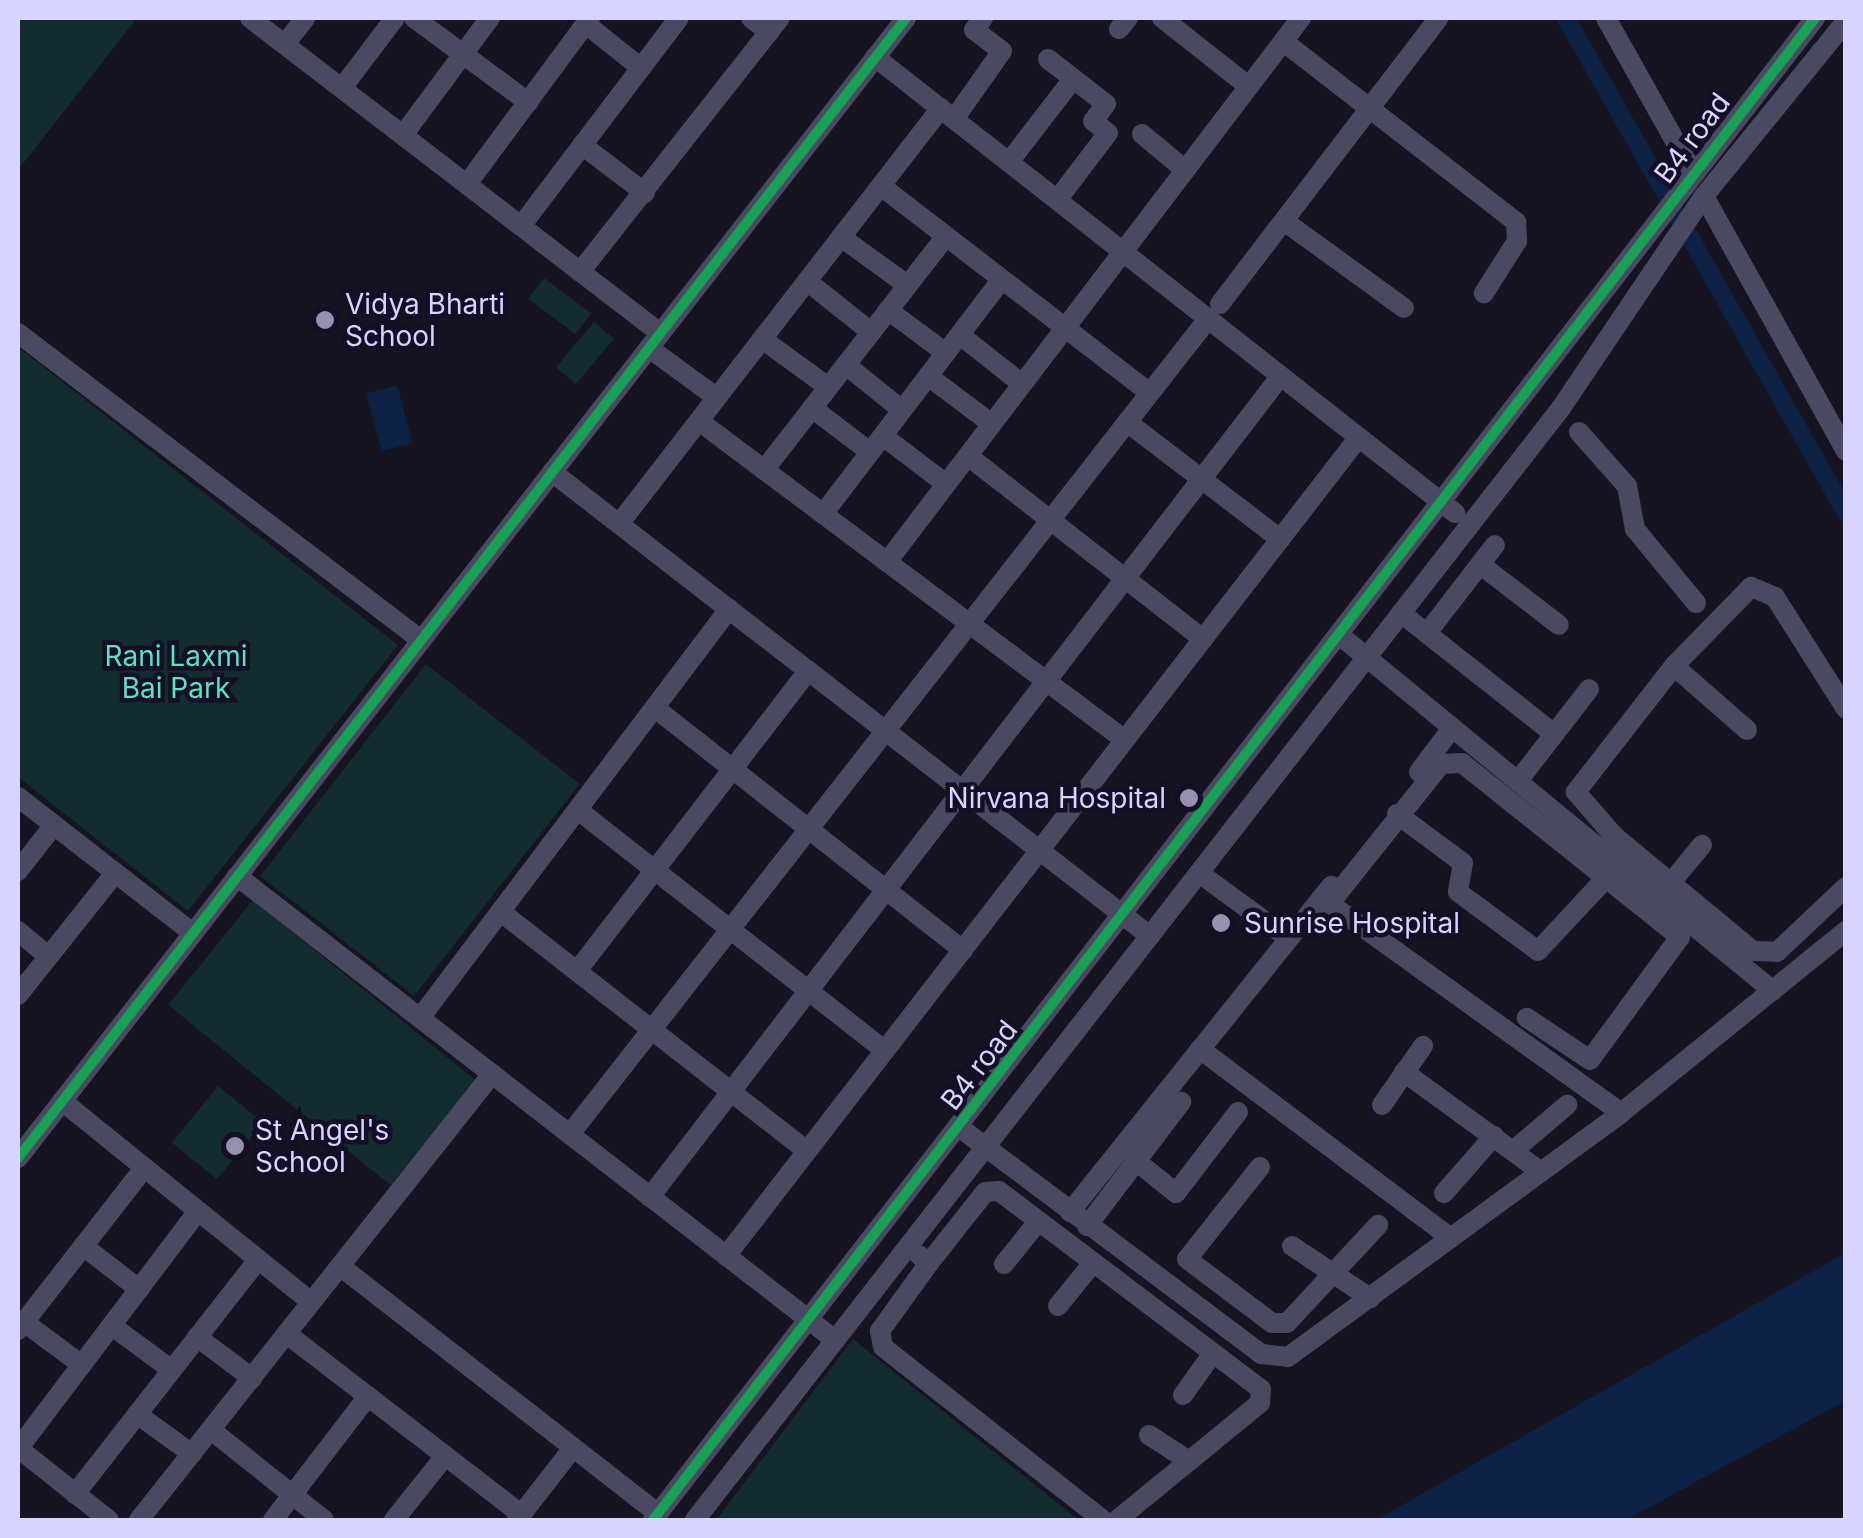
<!DOCTYPE html>
<html>
<head>
<meta charset="utf-8">
<style>
  body { margin:0 }
  #map { position:relative; width:1863px; height:1538px; overflow:hidden; background:#161421; font-family:Inter,sans-serif }
  div>[style] { position:absolute }
  .green>* { inset:0; background:#132c2d; transform-origin:0 0 }
  .water>* { inset:0; background:#0d2144; transform-origin:0 0 }
  .canal>* { height:18px; margin:-9px; padding:0 9px; transform-origin:9px; border-radius:9px; background:#0d2144 }
  .minor>* { height:20px; margin:-10px; padding:0 10px; transform-origin:10px; border-radius:10px; background:#4a4962 }
  .cycleway>* { height:10px; margin:-5px; padding:0 5px; transform-origin:5px; border-radius:5px; background:#1a9f57 }
  .dots>* { width:28px; height:28px; translate:-50% -50%; box-sizing:border-box; border:5px solid #130f26; border-radius:50% }
  span { translate:-50% -50%; white-space:nowrap; text-align:center; line-height:1.15; -webkit-text-stroke:9px #130f26; paint-order:stroke }
  .street-label { font-size:28px; color:#d9d4ff }
  .poi-label { font-size:28px; color:#d9d4ff }
  .left { translate:0 -50%; text-align:left }
  .right { translate:-100% -50%; text-align:right }
  .park-label { font-size:28px; color:#5fe0c0 }
  .frame { position:absolute; inset:0; border:20px solid #d9d4ff; pointer-events:none }
</style>
</head>
<body>
<div id="map">
  <div class="green">
    <i style="clip-path:polygon(18px 18px,137px 18px,18px 170px)"></i>
    <i style="left:544px;top:278px;width:59px;height:26px;rotate:37deg"></i>
    <i style="left:594px;top:322px;width:26px;height:59px;rotate:40deg"></i>
    <i style="clip-path:polygon(18px 347px,398px 645px,188px 911px,18px 777px)"></i>
    <i style="left:426px;top:664px;width:195px;height:269px;rotate:38deg"></i>
    <i style="left:253px;top:900px;width:286px;height:135px;rotate:39deg"></i>
    <i style="left:218px;top:1086px;width:58px;height:73px;rotate:39deg"></i>
    <i style="clip-path:polygon(853px 1339px,1079px 1520px,716px 1520px)"></i>
  </div>
  <div class="water">
    <i style="left:397px;top:385px;width:60px;height:32px;rotate:75deg"></i>
    <i style="clip-path:polygon(1845px 1253px,1845px 1401px,1626px 1520px,1376px 1520px)"></i>
  </div>
  <div class="canal">
    <i style="left:1566px;top:18px;width:569px;rotate:60.51deg"></i>
  </div>
  <div class="minor">
    <i style="left:250px;top:18px;width:517px;rotate:37.53deg"></i>
    <i style="left:414px;top:18px;width:142px;rotate:36.4deg"></i>
    <i style="left:751px;top:18px;width:23px;rotate:38deg"></i>
    <i style="left:1162px;top:18px;width:110px;rotate:38.3deg"></i>
    <i style="left:1606px;top:18px;width:176px;rotate:60.7deg"></i>
    <i style="left:586px;top:24px;width:70px;rotate:38.7deg"></i>
    <i style="left:1119px;top:29px;width:14px;rotate:-51deg"></i>
    <i style="left:1284px;top:42px;width:294px;rotate:37.8deg"></i>
    <i style="left:1516px;top:222px;width:19px;rotate:87deg"></i>
    <i style="left:1517px;top:241px;width:62px;rotate:122.4deg"></i>
    <i style="left:285px;top:44px;width:33px;rotate:-52deg"></i>
    <i style="left:875px;top:57px;width:738px;rotate:38.17deg"></i>
    <i style="left:1048px;top:59px;width:73px;rotate:37.8deg"></i>
    <i style="left:1106px;top:104px;width:21px;rotate:127deg"></i>
    <i style="left:1093px;top:121px;width:19px;rotate:39deg"></i>
    <i style="left:1108px;top:133px;width:84px;rotate:127.3deg"></i>
    <i style="left:342px;top:88px;width:88px;rotate:-52.9deg"></i>
    <i style="left:954px;top:119px;width:83px;rotate:-54.8deg"></i>
    <i style="left:1002px;top:51px;width:35px;rotate:-143deg"></i>
    <i style="left:974px;top:30px;width:15px;rotate:-53deg"></i>
    <i style="left:1142px;top:134px;width:56px;rotate:39.9deg"></i>
    <i style="left:403px;top:135px;width:146px;rotate:-53.4deg"></i>
    <i style="left:582px;top:145px;width:79px;rotate:37.3deg"></i>
    <i style="left:1009px;top:162px;width:105px;rotate:-52.4deg"></i>
    <i style="left:467px;top:184px;width:207px;rotate:-53.5deg"></i>
    <i style="left:881px;top:186px;width:339px;rotate:37.6deg"></i>
    <i style="left:1704px;top:196px;width:292px;rotate:60.9deg"></i>
    <i style="left:1284px;top:221px;width:148px;rotate:35.9deg"></i>
    <i style="left:521px;top:226px;width:261px;rotate:-52.8deg"></i>
    <i style="left:841px;top:237px;width:82px;rotate:36deg"></i>
    <i style="left:580px;top:272px;width:323px;rotate:-51.8deg"></i>
    <i style="left:807px;top:281px;width:82px;rotate:38.6deg"></i>
    <i style="left:1220px;top:304px;width:360px;rotate:-52.6deg"></i>
    <i style="left:888px;top:310px;width:72px;rotate:36.6deg"></i>
    <i style="left:18px;top:333px;width:507px;rotate:37.3deg"></i>
    <i style="left:960px;top:335px;width:79px;rotate:38.3deg"></i>
    <i style="left:762px;top:339px;width:82px;rotate:36deg"></i>
    <i style="left:649px;top:348px;width:83px;rotate:36.2deg"></i>
    <i style="left:846px;top:365px;width:72px;rotate:38.8deg"></i>
    <i style="left:928px;top:376px;width:80px;rotate:36.9deg"></i>
    <i style="left:812px;top:408px;width:73px;rotate:37.2deg"></i>
    <i style="left:699px;top:421px;width:532px;rotate:36.83deg"></i>
    <i style="left:1127px;top:422px;width:193px;rotate:37.4deg"></i>
    <i style="left:1579px;top:432px;width:72px;rotate:48.4deg"></i>
    <i style="left:1627px;top:486px;width:44px;rotate:79.5deg"></i>
    <i style="left:1635px;top:529px;width:96px;rotate:50.5deg"></i>
    <i style="left:883px;top:436px;width:79px;rotate:37.3deg"></i>
    <i style="left:968px;top:456px;width:298px;rotate:37.9deg"></i>
    <i style="left:764px;top:470px;width:296px;rotate:-52.1deg"></i>
    <i style="left:552px;top:472px;width:757px;rotate:37.81deg"></i>
    <i style="left:823px;top:514px;width:295px;rotate:-52.7deg"></i>
    <i style="left:619px;top:524px;width:526px;rotate:-52.26deg"></i>
    <i style="left:887px;top:562px;width:684px;rotate:-52.73deg"></i>
    <i style="left:1481px;top:565px;width:98px;rotate:37.6deg"></i>
    <i style="left:1401px;top:613px;width:195px;rotate:38.3deg"></i>
    <i style="left:1427px;top:633px;width:111px;rotate:-52.3deg"></i>
    <i style="left:1343px;top:638px;width:556px;rotate:39.38deg"></i>
    <i style="left:1674px;top:666px;width:97px;rotate:41.2deg"></i>
    <i style="left:655px;top:708px;width:392px;rotate:38.2deg"></i>
    <i style="left:1846px;top:709px;width:133px;rotate:-122.4deg"></i>
    <i style="left:1775px;top:597px;width:26px;rotate:-157deg"></i>
    <i style="left:1751px;top:587px;width:110px;rotate:134.3deg"></i>
    <i style="left:1674px;top:666px;width:160px;rotate:127.9deg"></i>
    <i style="left:1576px;top:792px;width:58px;rotate:49.2deg"></i>
    <i style="left:1614px;top:836px;width:180px;rotate:39.6deg"></i>
    <i style="left:1753px;top:951px;width:24px;rotate:2deg"></i>
    <i style="left:1777px;top:952px;width:95px;rotate:-43.3deg"></i>
    <i style="left:1419px;top:772px;width:55px;rotate:-53.1deg"></i>
    <i style="left:1518px;top:781px;width:116px;rotate:-52.3deg"></i>
    <i style="left:18px;top:797px;width:222px;rotate:37.9deg"></i>
    <i style="left:578px;top:810px;width:390px;rotate:38.1deg"></i>
    <i style="left:1397px;top:814px;width:82px;rotate:36.6deg"></i>
    <i style="left:1463px;top:863px;width:29px;rotate:100deg"></i>
    <i style="left:1458px;top:892px;width:99px;rotate:36.4deg"></i>
    <i style="left:1538px;top:951px;width:100px;rotate:-47deg"></i>
    <i style="left:18px;top:871px;width:58px;rotate:-52deg"></i>
    <i style="left:1199px;top:873px;width:97px;rotate:36.2deg"></i>
    <i style="left:237px;top:876px;width:757px;rotate:37.81deg"></i>
    <i style="left:1669px;top:885px;width:52px;rotate:-50.5deg"></i>
    <i style="left:1322px;top:898px;width:368px;rotate:35.7deg"></i>
    <i style="left:1330px;top:903px;width:178px;rotate:-51.4deg"></i>
    <i style="left:1441px;top:764px;width:21px;rotate:-3deg"></i>
    <i style="left:1462px;top:763px;width:279px;rotate:38.6deg"></i>
    <i style="left:1680px;top:937px;width:152px;rotate:126.2deg"></i>
    <i style="left:1590px;top:1060px;width:76px;rotate:-146.3deg"></i>
    <i style="left:501px;top:912px;width:388px;rotate:38deg"></i>
    <i style="left:18px;top:931px;width:39px;rotate:40deg"></i>
    <i style="left:577px;top:971px;width:379px;rotate:-52.4deg"></i>
    <i style="left:18px;top:995px;width:156px;rotate:-51.5deg"></i>
    <i style="left:420px;top:1018px;width:513px;rotate:-52.93deg"></i>
    <i style="left:1200px;top:1049px;width:314px;rotate:37deg"></i>
    <i style="left:1404px;top:1072px;width:170px;rotate:36.1deg"></i>
    <i style="left:62px;top:1101px;width:320px;rotate:38.9deg"></i>
    <i style="left:1382px;top:1105px;width:72px;rotate:-55.2deg"></i>
    <i style="left:959px;top:1127px;width:378px;rotate:36.9deg"></i>
    <i style="left:1261px;top:1354px;width:27px;rotate:6deg"></i>
    <i style="left:1288px;top:1357px;width:413px;rotate:-36.2deg"></i>
    <i style="left:1621px;top:1113px;width:289px;rotate:-39deg"></i>
    <i style="left:570px;top:1134px;width:1035px;rotate:-51.95deg"></i>
    <i style="left:1514px;top:1150px;width:70px;rotate:-40.3deg"></i>
    <i style="left:18px;top:1158px;width:1445px;rotate:-52.08deg"></i>
    <i style="left:1136px;top:1161px;width:51px;rotate:38.7deg"></i>
    <i style="left:1176px;top:1193px;width:102px;rotate:-52.6deg"></i>
    <i style="left:1260px;top:1167px;width:117px;rotate:128.4deg"></i>
    <i style="left:1187px;top:1259px;width:106px;rotate:37deg"></i>
    <i style="left:1272px;top:1323px;width:15px"></i>
    <i style="left:1287px;top:1323px;width:134px;rotate:-47.1deg"></i>
    <i style="left:1444px;top:1193px;width:76px;rotate:-48.7deg"></i>
    <i style="left:650px;top:1197px;width:1034px;rotate:-52.47deg"></i>
    <i style="left:1070px;top:1212px;width:418px;rotate:-51.3deg"></i>
    <i style="left:1087px;top:1226px;width:156px;rotate:-52.8deg"></i>
    <i style="left:83px;top:1246px;width:71px;rotate:37.5deg"></i>
    <i style="left:1292px;top:1246px;width:94px;rotate:33.7deg"></i>
    <i style="left:919px;top:1255px;width:13px;rotate:39deg"></i>
    <i style="left:929px;top:1263px;width:84px;rotate:125.8deg"></i>
    <i style="left:880px;top:1331px;width:16px;rotate:79deg"></i>
    <i style="left:883px;top:1347px;width:280px;rotate:38.2deg"></i>
    <i style="left:726px;top:1256px;width:1035px;rotate:-52.3deg"></i>
    <i style="left:929px;top:1263px;width:90px;rotate:-51.7deg"></i>
    <i style="left:985px;top:1192px;width:14px;rotate:-4deg"></i>
    <i style="left:999px;top:1191px;width:328px;rotate:37.1deg"></i>
    <i style="left:1261px;top:1389px;width:14px;rotate:94deg"></i>
    <i style="left:1260px;top:1403px;width:185px;rotate:140.7deg"></i>
    <i style="left:1004px;top:1264px;width:53px;rotate:-51.2deg"></i>
    <i style="left:340px;top:1266px;width:403px;rotate:37.9deg"></i>
    <i style="left:1058px;top:1306px;width:54px;rotate:-51deg"></i>
    <i style="left:24px;top:1322px;width:72px;rotate:36.6deg"></i>
    <i style="left:112px;top:1326px;width:74px;rotate:36.3deg"></i>
    <i style="left:18px;top:1330px;width:205px;rotate:-52.1deg"></i>
    <i style="left:287px;top:1334px;width:297px;rotate:37.6deg"></i>
    <i style="left:197px;top:1337px;width:69px;rotate:36.7deg"></i>
    <i style="left:1183px;top:1395px;width:48px;rotate:-54.3deg"></i>
    <i style="left:137px;top:1414px;width:68px;rotate:36deg"></i>
    <i style="left:211px;top:1430px;width:144px;rotate:38.5deg"></i>
    <i style="left:1149px;top:1435px;width:48px;rotate:33deg"></i>
    <i style="left:18px;top:1448px;width:116px;rotate:38.4deg"></i>
    <i style="left:18px;top:1449px;width:298px;rotate:-52.9deg"></i>
    <i style="left:75px;top:1494px;width:297px;rotate:-52deg"></i>
    <i style="left:139px;top:1520px;width:569px;rotate:-51.64deg"></i>
    <i style="left:273px;top:1520px;width:156px;rotate:-52.5deg"></i>
    <i style="left:394px;top:1520px;width:82px;rotate:-51.4deg"></i>
    <i style="left:517px;top:1520px;width:91px;rotate:-52.1deg"></i>
    <i style="left:653px;top:1520px;width:1899px;rotate:-52.27deg"></i>
    <i style="left:695px;top:1520px;width:1409px;rotate:-52.09deg"></i>
    <i style="left:1561px;top:408px;width:256px;rotate:-56deg"></i>
    <i style="left:1704px;top:196px;width:225px;rotate:-50.9deg"></i>
  </div>
  <div class="cycleway">
    <i style="left:18px;top:1158px;width:1445px;rotate:-52.08deg"></i>
    <i style="left:653px;top:1520px;width:1899px;rotate:-52.27deg"></i>
  </div>
  <div class="dots">
    <i style="left:325px;top:320px;background:#9591b1"></i>
    <i style="left:1189px;top:798px;background:#9591b1"></i>
    <i style="left:1221px;top:923px;background:#9591b1"></i>
    <i style="left:235px;top:1146px;background:#9591b1"></i>
  </div>
  <div class="street-label">
    <span style="left:1692px;top:138px;rotate:-53deg">B4 road</span>
    <span style="left:979px;top:1065px;rotate:-52deg">B4 road</span>
  </div>
  <div class="poi-label">
    <span class="left" style="left:345px;top:320px">Vidya Bharti<br>School</span>
    <span class="right" style="left:1166px;top:798px">Nirvana Hospital</span>
    <span class="left" style="left:1244px;top:923px">Sunrise Hospital</span>
    <span class="left" style="left:255px;top:1146px">St Angel's<br>School</span>
  </div>
  <div class="park-label">
    <span style="left:176px;top:672px">Rani Laxmi<br>Bai Park</span>
  </div>
  <div class="frame"></div>
</div>
</body>
</html>
